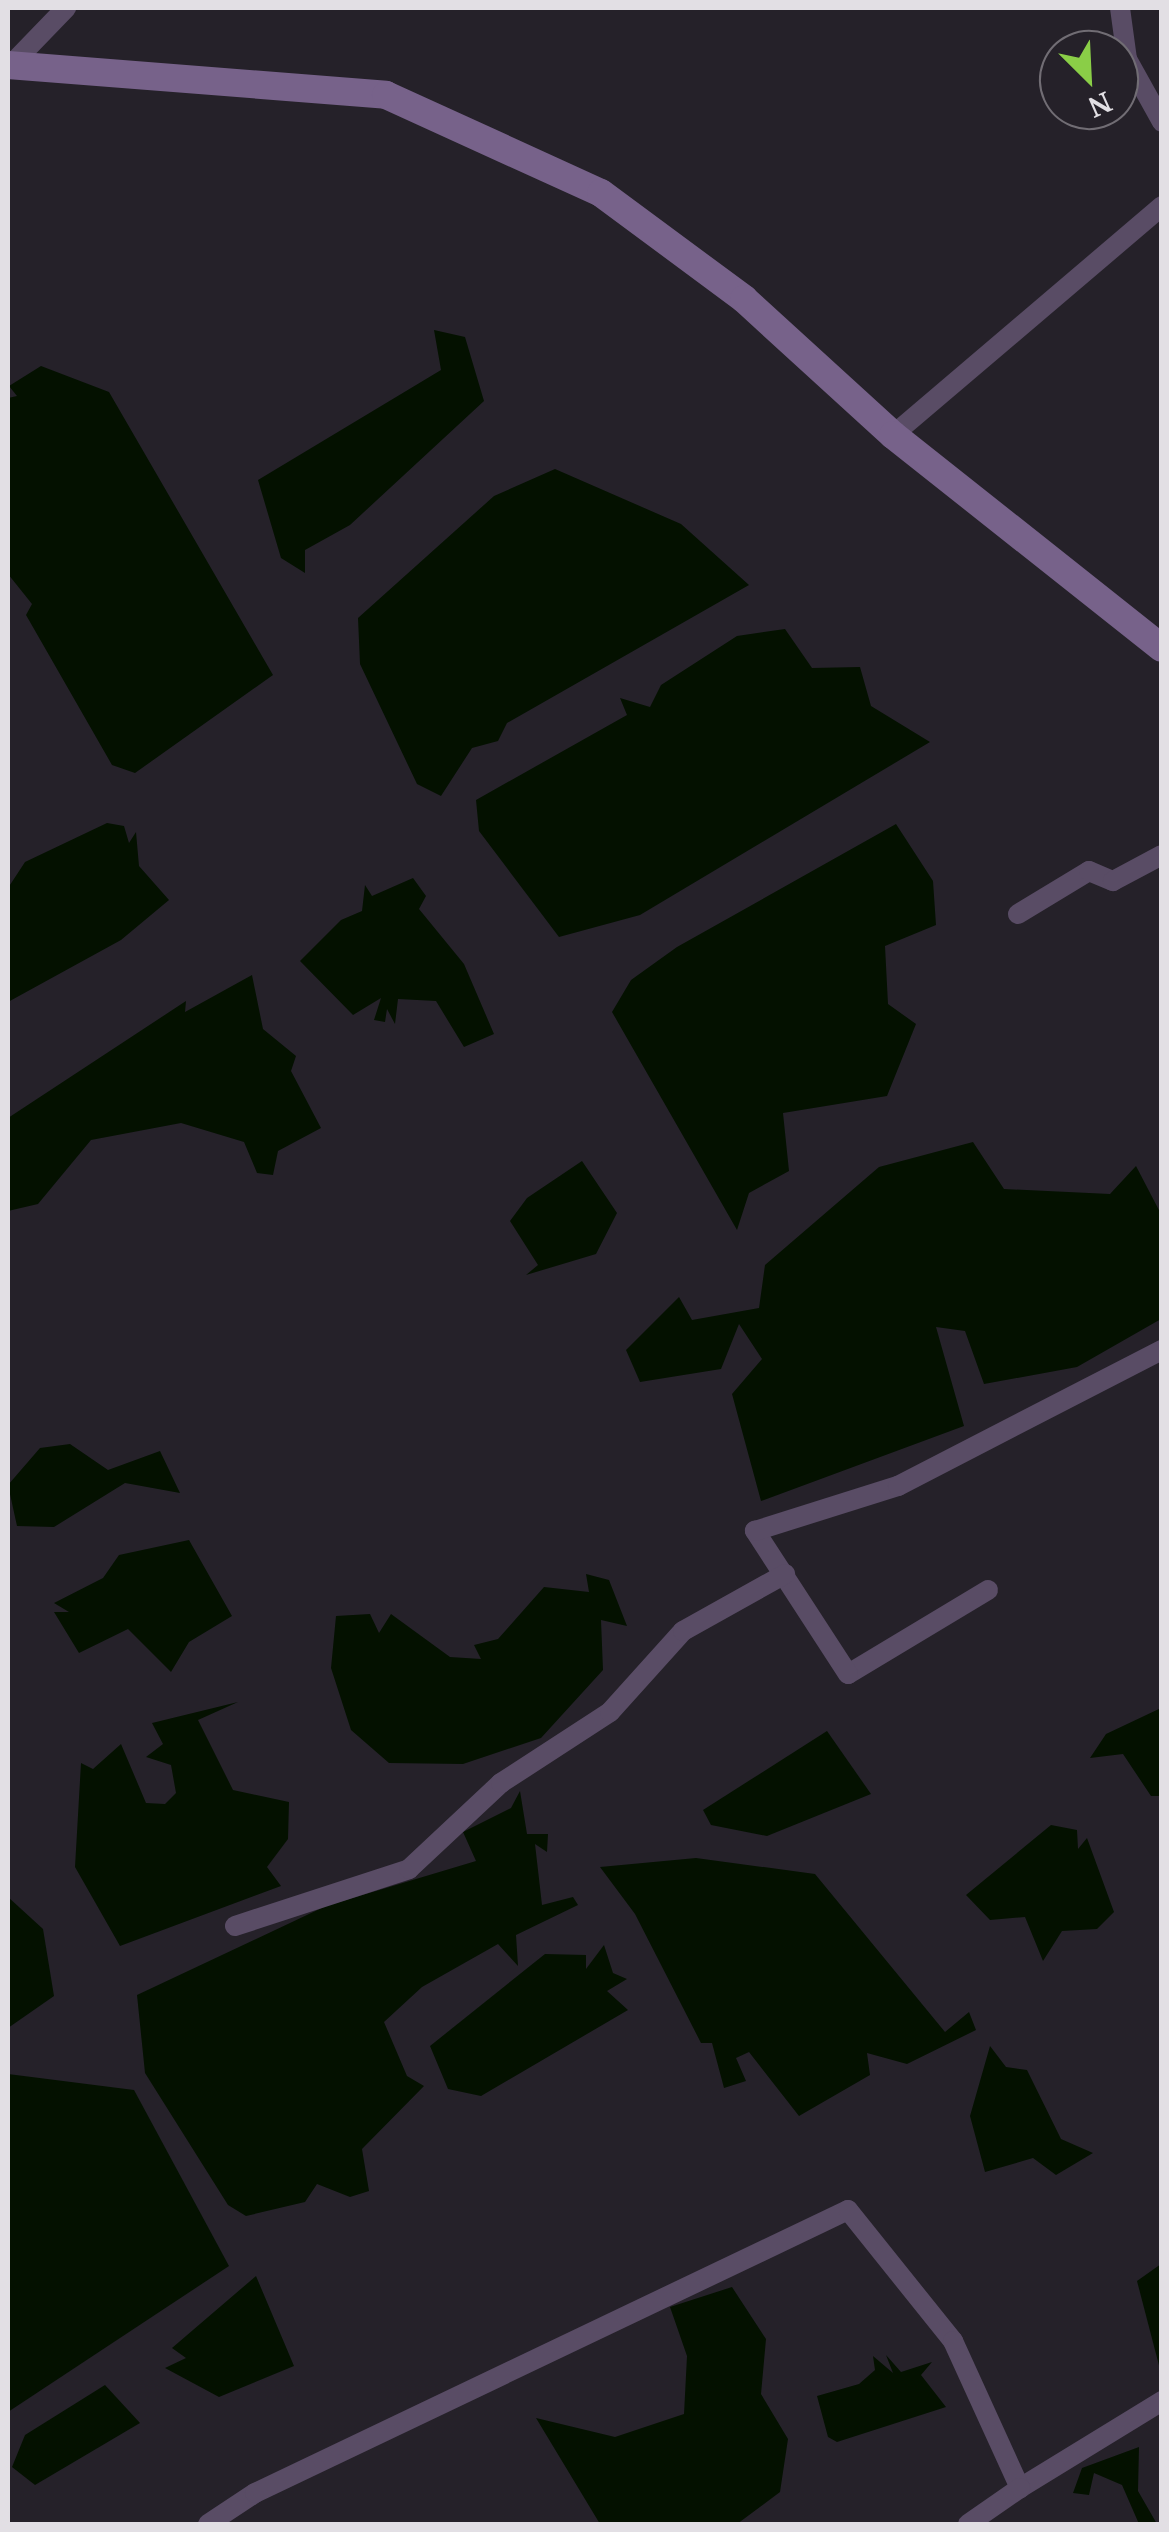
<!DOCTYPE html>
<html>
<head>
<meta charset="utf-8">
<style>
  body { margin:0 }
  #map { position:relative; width:1169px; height:2532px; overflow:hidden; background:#252129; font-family:"Noto Serif",serif }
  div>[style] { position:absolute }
  .water>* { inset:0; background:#041100 }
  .street>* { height:20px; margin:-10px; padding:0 10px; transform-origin:10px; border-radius:10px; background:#594c65 }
  .secondary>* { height:28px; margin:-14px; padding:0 14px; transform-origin:14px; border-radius:14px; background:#77628a }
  span { translate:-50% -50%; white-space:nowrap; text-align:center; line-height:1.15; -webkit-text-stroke:10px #252129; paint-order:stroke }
  .frame { position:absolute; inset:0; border:10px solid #e2dfe4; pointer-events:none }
  .north { position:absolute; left:1039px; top:30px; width:100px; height:100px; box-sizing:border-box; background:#252129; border:2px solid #716d74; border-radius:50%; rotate:156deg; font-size:28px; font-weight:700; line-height:40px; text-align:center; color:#e2dfe4 }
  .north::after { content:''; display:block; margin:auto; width:35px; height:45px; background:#8ace47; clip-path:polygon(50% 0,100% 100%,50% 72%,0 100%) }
</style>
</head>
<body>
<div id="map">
  <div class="water">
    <i style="clip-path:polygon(434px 330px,465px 337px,484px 401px,350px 525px,305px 550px,305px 573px,281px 558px,258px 480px,441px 370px)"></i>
    <i style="clip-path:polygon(41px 366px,109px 392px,273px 675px,135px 773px,112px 765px,26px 615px,32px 604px,8px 574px,8px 398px,17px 396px,9px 386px)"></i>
    <i style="clip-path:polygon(555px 469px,681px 524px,749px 585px,507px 723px,498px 741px,472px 748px,441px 796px,417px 784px,360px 664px,358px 618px,494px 496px)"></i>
    <i style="clip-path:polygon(785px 629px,812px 668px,860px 667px,871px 706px,930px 742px,640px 915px,559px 937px,479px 831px,476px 800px,627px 715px,620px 698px,650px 707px,661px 685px,737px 636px)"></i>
    <i style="clip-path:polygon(107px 823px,124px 826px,129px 843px,136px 832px,139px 866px,169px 900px,121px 940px,8px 1002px,8px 888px,25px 862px)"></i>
    <i style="clip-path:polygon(896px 824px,933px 881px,936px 925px,885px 946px,888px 1004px,916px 1024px,887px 1096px,783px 1113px,789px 1171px,749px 1193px,737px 1230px,612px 1012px,631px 980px,677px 947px)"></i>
    <i style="clip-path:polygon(413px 878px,426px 896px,419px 909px,464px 964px,494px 1034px,464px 1047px,436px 1001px,398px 999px,395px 1024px,387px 1009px,385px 1022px,374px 1020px,381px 998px,353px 1015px,300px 961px,341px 920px,362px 911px,365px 885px,372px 896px)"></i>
    <i style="clip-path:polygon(252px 975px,263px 1029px,296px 1056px,291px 1071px,321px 1128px,278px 1151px,273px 1175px,257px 1173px,244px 1142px,181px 1123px,91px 1140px,38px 1204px,8px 1211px,8px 1118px,186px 1001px,185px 1012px)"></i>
    <i style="clip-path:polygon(973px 1142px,1004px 1189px,1110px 1194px,1136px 1166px,1161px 1214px,1161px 1319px,1077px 1367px,984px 1384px,965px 1331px,936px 1327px,964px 1426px,761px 1501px,732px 1394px,762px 1359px,739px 1324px,721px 1369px,640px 1382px,626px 1350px,679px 1297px,692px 1320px,759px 1308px,765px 1265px,879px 1167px)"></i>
    <i style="clip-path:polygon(582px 1161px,617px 1213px,596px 1254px,526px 1275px,538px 1265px,510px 1221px,527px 1198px)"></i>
    <i style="clip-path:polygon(70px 1444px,108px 1470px,160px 1451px,180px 1493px,125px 1483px,54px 1527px,17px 1526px,8px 1485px,40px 1448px)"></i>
    <i style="clip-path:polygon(189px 1540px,232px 1616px,189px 1642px,171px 1672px,128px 1629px,79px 1653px,54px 1612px,69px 1612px,54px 1603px,103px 1578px,119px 1555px)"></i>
    <i style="clip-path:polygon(586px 1574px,609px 1580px,627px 1626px,601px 1620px,603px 1670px,541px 1738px,463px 1764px,389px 1763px,351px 1730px,331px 1668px,336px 1616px,370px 1614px,379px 1633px,391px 1614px,450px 1657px,481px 1659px,474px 1645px,498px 1639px,544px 1587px,589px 1592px)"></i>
    <i style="clip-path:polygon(238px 1702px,198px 1720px,233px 1790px,289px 1802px,288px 1839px,267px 1867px,281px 1886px,120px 1946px,75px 1867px,81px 1763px,93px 1769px,121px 1744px,146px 1803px,165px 1804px,176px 1793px,171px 1765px,146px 1757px,163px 1744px,152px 1723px)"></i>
    <i style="clip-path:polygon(1161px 1708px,1161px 1796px,1151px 1796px,1123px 1754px,1090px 1758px,1106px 1734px)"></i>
    <i style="clip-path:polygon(827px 1731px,871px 1794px,767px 1836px,711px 1825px,703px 1810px)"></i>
    <i style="clip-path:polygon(520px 1791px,527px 1834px,548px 1834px,547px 1852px,535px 1844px,542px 1905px,573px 1897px,578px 1905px,516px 1935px,518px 1966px,498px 1944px,422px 1987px,384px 2022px,407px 2076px,424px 2086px,362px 2149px,369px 2191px,350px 2197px,317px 2184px,305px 2202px,246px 2216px,228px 2205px,145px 2073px,137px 1995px,326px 1906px,476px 1861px,463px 1832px,511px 1808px)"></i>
    <i style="clip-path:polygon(1051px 1825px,1077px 1830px,1078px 1849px,1087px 1838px,1114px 1912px,1097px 1929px,1062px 1931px,1043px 1961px,1025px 1917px,990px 1920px,966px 1895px)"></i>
    <i style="clip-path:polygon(696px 1858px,815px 1874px,945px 2032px,969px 2012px,976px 2030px,907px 2064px,867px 2053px,870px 2075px,799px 2116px,749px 2052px,736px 2058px,746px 2081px,724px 2088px,712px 2043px,701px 2043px,635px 1914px,600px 1867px)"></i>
    <i style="clip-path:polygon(8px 1897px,43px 1929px,54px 1996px,8px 2028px)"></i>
    <i style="clip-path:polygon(604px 1945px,613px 1973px,627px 1979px,607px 1991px,628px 2010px,481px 2096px,448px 2089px,430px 2046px,545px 1954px,586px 1955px,586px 1969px)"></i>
    <i style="clip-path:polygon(990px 2046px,1006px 2067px,1027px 2070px,1061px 2139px,1093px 2153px,1056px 2175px,1033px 2158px,985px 2172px,970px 2116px)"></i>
    <i style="clip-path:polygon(8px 2074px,134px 2090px,229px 2266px,8px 2412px)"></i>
    <i style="clip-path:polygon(1161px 2264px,1161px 2373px,1137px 2281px)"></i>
    <i style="clip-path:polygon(256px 2276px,294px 2366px,219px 2397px,165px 2368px,186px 2358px,172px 2348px)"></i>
    <i style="clip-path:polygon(732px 2287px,766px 2339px,761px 2394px,788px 2439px,780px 2492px,737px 2524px,600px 2524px,536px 2418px,615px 2437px,684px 2414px,687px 2356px,670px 2307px)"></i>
    <i style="clip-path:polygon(886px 2355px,901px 2372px,932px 2362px,921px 2375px,946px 2407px,837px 2442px,828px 2437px,817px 2396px,859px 2384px,875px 2370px,873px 2356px,893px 2373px)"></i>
    <i style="clip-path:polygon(105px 2385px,140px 2423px,35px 2485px,12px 2467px,25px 2435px)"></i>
    <i style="clip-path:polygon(1139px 2447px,1138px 2491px,1157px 2524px,1139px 2524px,1122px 2485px,1094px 2473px,1089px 2495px,1073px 2493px,1082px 2468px)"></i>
  </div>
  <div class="street">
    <i style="left:1120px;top:8px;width:51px;rotate:82.2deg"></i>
    <i style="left:1127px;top:59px;width:72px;rotate:60.9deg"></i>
    <i style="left:10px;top:66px;width:81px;rotate:-46deg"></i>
    <i style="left:893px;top:435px;width:353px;rotate:-40.4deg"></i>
    <i style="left:1018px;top:914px;width:83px;rotate:-31.2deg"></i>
    <i style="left:1089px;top:871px;width:26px;rotate:23deg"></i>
    <i style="left:1113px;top:881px;width:55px;rotate:-28deg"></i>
    <i style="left:988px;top:1590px;width:163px;rotate:149deg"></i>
    <i style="left:848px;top:1674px;width:171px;rotate:-123deg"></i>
    <i style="left:755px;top:1531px;width:150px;rotate:-17.5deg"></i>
    <i style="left:898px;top:1486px;width:297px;rotate:-27.3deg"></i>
    <i style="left:235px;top:1926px;width:183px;rotate:-18.1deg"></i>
    <i style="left:409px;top:1869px;width:126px;rotate:-43.1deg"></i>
    <i style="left:501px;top:1783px;width:130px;rotate:-33.1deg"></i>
    <i style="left:610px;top:1712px;width:109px;rotate:-48deg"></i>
    <i style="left:683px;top:1631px;width:117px;rotate:-29.2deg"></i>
    <i style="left:1020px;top:2488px;width:167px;rotate:-31.5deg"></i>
    <i style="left:208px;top:2524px;width:56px;rotate:-33.4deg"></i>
    <i style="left:255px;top:2493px;width:657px;rotate:-25.51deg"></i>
    <i style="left:848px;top:2210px;width:168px;rotate:51.3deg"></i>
    <i style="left:953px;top:2341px;width:162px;rotate:65.5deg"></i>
    <i style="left:1020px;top:2488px;width:63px;rotate:145.3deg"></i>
  </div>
  <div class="secondary">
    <i style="left:8px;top:65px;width:379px;rotate:4.5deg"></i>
    <i style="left:386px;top:95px;width:236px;rotate:24.5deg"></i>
    <i style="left:601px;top:193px;width:178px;rotate:36.5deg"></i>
    <i style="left:744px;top:299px;width:202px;rotate:42.4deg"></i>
    <i style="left:893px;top:435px;width:343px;rotate:38.4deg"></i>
  </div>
  <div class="frame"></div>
  <div class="north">N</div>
</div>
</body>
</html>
